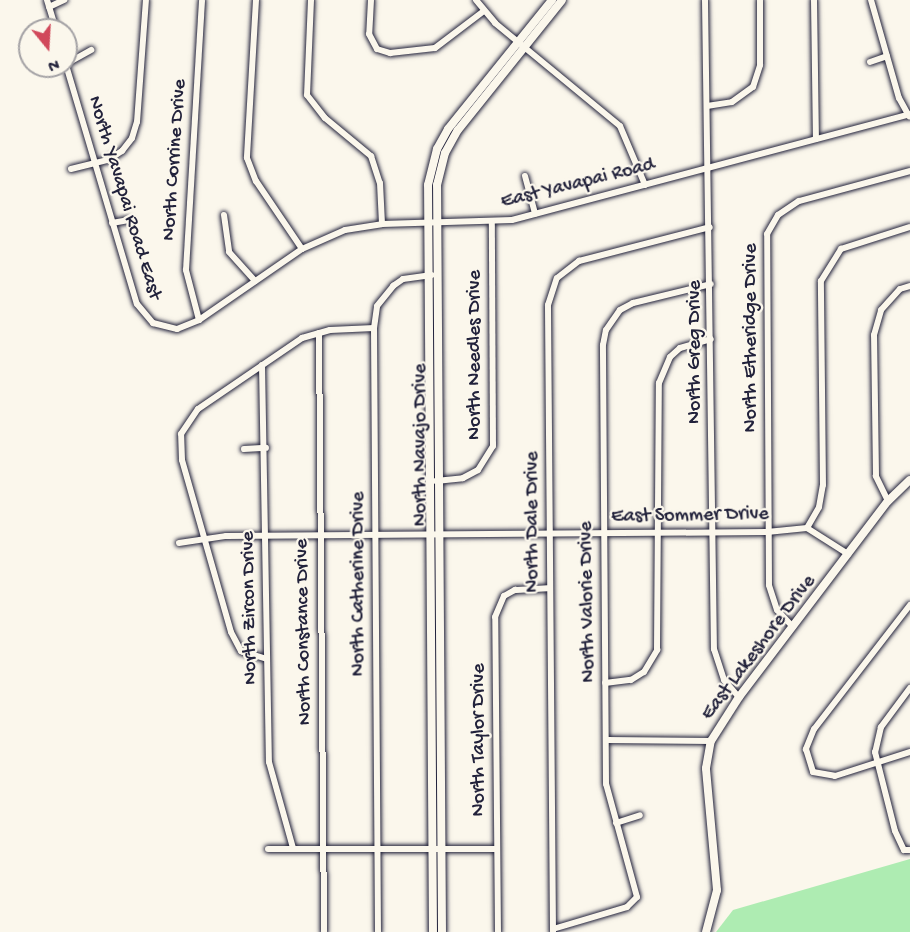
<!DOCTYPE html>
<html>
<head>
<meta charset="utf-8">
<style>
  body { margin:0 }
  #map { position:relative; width:910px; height:932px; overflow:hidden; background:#fbf7ec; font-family:"Gochi Hand",sans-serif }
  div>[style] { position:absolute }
  .green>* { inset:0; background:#aeecb2 }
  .roads { filter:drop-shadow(0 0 2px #22223b) drop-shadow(0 0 2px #22223b) }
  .street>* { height:6px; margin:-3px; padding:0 3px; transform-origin:3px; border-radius:3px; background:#fbf7ec }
  .secondary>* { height:8px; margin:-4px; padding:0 4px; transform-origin:4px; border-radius:4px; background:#fbf7ec }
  span { translate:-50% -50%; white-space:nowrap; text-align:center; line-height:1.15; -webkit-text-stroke:4.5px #fbf7ec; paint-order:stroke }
  .street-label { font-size:20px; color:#22223b }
  .north { position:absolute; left:18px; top:18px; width:60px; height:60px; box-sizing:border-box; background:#fbf7ec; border:2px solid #a4a2a5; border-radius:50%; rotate:162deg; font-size:16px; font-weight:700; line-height:24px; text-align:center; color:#22223b }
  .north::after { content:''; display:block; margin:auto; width:21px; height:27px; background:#d1495b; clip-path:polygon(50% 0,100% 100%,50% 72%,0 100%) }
</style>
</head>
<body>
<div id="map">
  <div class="green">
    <i style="clip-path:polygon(910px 859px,910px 932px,716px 932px,733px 910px)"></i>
  </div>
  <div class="roads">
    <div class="street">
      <i style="left:47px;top:0;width:31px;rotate:73deg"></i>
      <i style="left:256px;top:0;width:158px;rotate:93.3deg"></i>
      <i style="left:247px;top:158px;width:25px;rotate:69deg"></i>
      <i style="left:256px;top:181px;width:82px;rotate:55.9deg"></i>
      <i style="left:311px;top:0;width:95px;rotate:92.4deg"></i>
      <i style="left:307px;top:95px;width:29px;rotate:52deg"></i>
      <i style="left:325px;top:118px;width:60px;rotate:39.6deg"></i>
      <i style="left:371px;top:156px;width:28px;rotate:72deg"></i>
      <i style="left:380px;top:183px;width:41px;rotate:87.2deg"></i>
      <i style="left:371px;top:0;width:34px;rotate:93deg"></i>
      <i style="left:369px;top:34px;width:17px;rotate:62deg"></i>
      <i style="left:377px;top:49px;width:14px;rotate:17deg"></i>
      <i style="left:390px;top:53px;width:45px;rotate:-6.3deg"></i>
      <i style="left:435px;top:48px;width:61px;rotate:-37.1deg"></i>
      <i style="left:476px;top:0;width:30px;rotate:50deg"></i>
      <i style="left:495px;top:23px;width:162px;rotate:39.5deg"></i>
      <i style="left:620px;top:126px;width:64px;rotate:67deg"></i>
      <i style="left:705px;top:0;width:649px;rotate:89.21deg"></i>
      <i style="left:714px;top:649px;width:33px;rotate:72deg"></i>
      <i style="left:724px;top:680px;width:23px;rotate:49deg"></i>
      <i style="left:814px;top:0;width:139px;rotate:89.2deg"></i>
      <i style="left:871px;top:0;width:102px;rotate:74.1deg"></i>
      <i style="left:899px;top:98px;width:21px;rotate:61deg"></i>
      <i style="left:49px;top:7px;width:17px;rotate:-25deg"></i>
      <i style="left:870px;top:62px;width:18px;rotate:-19deg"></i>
      <i style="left:66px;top:64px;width:29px;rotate:-29deg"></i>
      <i style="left:66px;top:65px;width:249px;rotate:73.5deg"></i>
      <i style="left:137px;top:304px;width:25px;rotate:50deg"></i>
      <i style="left:153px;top:323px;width:25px;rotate:14deg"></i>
      <i style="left:177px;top:329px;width:24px;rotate:-22deg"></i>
      <i style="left:199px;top:320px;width:125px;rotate:-34.6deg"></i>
      <i style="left:302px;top:249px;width:47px;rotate:-23.8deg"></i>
      <i style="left:345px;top:230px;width:37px;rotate:-9deg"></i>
      <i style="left:382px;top:224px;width:130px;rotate:-1.8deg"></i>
      <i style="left:512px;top:220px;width:412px;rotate:-14.9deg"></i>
      <i style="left:707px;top:106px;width:25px;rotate:-9deg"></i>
      <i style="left:732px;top:102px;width:26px;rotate:-36deg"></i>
      <i style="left:753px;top:87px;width:23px;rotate:-72deg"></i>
      <i style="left:760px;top:65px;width:65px;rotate:-90deg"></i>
      <i style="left:71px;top:169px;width:38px;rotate:-14deg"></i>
      <i style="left:108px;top:160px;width:17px;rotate:-33deg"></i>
      <i style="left:122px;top:151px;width:16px;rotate:-52deg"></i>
      <i style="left:132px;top:138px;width:17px;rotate:-73deg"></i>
      <i style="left:137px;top:122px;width:122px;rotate:-85.8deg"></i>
      <i style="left:525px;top:176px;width:39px;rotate:75deg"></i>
      <i style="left:224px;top:215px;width:37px;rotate:82deg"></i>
      <i style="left:229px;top:252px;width:39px;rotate:48deg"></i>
      <i style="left:112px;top:223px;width:17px;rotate:-10deg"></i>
      <i style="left:199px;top:320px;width:52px;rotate:-104.6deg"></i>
      <i style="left:186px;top:270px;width:270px;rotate:-86.6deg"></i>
      <i style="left:319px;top:333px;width:599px;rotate:89.52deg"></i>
      <i style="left:262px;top:365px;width:397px;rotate:89deg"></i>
      <i style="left:269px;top:762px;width:89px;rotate:74.4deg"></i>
      <i style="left:244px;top:449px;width:22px;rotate:-3deg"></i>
      <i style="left:436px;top:481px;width:27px;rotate:-6deg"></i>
      <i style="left:463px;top:478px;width:17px;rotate:-28deg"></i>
      <i style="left:478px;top:470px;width:28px;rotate:-58deg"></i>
      <i style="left:493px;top:446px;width:224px;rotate:-90.3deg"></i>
      <i style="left:888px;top:501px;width:28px;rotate:-116deg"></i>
      <i style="left:876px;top:476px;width:141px;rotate:-90.8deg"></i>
      <i style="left:874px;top:335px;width:26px;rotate:-74deg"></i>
      <i style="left:881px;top:310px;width:28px;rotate:-48deg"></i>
      <i style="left:900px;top:289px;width:10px;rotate:-17deg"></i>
      <i style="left:807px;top:528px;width:49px;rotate:32.4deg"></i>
      <i style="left:179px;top:543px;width:48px;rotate:-8.5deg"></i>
      <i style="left:226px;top:536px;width:541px;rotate:-0.42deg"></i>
      <i style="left:767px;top:532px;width:40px;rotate:-5.7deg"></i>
      <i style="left:807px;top:528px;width:24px;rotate:-60deg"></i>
      <i style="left:819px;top:507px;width:22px;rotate:-80deg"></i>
      <i style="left:823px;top:485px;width:204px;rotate:-90.6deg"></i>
      <i style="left:821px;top:281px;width:38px;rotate:-58deg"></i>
      <i style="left:841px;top:249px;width:72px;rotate:-17.7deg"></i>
      <i style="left:910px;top:605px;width:157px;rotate:127.7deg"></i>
      <i style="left:814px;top:729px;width:22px;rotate:112deg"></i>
      <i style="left:806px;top:749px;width:24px;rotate:73deg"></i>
      <i style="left:813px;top:772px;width:22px;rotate:10deg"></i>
      <i style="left:835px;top:776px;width:79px;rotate:-17.7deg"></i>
      <i style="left:793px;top:627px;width:23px;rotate:-133deg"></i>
      <i style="left:777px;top:610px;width:26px;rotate:-108deg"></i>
      <i style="left:769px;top:585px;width:351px;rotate:-90.3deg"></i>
      <i style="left:767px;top:234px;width:22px;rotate:-60deg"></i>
      <i style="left:778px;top:215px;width:25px;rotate:-34deg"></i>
      <i style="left:799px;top:201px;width:115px;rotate:-15.1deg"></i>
      <i style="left:267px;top:659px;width:27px;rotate:-163deg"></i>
      <i style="left:241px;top:651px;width:21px;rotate:-118deg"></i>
      <i style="left:231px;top:632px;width:179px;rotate:-105.9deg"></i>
      <i style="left:182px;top:460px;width:26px;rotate:-92deg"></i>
      <i style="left:181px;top:434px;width:30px;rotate:-56deg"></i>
      <i style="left:198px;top:409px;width:126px;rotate:-34.3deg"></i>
      <i style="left:302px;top:338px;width:29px;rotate:-16deg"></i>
      <i style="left:330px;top:330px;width:44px;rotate:-2.6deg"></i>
      <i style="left:605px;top:683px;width:26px;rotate:-7deg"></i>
      <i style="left:631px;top:680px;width:15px;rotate:-32deg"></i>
      <i style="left:644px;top:672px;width:26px;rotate:-59deg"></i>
      <i style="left:657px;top:650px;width:267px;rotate:-89.6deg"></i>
      <i style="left:659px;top:383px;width:28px;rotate:-67deg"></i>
      <i style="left:670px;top:357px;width:13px;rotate:-42deg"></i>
      <i style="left:680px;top:348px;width:32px;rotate:-16deg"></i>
      <i style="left:910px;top:688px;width:49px;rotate:126.6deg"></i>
      <i style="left:881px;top:727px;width:26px;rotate:103deg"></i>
      <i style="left:875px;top:752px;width:81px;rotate:75.8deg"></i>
      <i style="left:895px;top:831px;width:21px;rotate:65deg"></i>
      <i style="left:904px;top:850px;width:6px"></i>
      <i style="left:607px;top:740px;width:104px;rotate:0.6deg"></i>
      <i style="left:616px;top:823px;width:25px;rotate:-18deg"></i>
      <i style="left:268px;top:849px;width:228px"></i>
      <i style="left:553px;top:929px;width:77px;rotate:-16.6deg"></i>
      <i style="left:627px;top:907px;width:14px;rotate:-45deg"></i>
      <i style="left:637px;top:897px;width:117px;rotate:-105.3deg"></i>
      <i style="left:606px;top:784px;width:439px;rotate:-90.4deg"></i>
      <i style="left:603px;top:345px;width:15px;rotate:-79deg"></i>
      <i style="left:606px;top:330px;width:24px;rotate:-55deg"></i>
      <i style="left:620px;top:310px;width:15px;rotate:-28deg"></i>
      <i style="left:633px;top:303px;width:80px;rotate:-13.7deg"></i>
      <i style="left:378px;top:932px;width:604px;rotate:-90.38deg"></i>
      <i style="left:374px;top:328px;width:22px;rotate:-82deg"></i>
      <i style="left:377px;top:306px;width:26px;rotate:-51deg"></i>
      <i style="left:393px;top:286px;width:12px;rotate:-35deg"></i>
      <i style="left:403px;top:279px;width:29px;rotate:-8deg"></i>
      <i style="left:498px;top:932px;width:315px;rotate:-90.5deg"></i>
      <i style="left:495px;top:617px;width:23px;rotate:-67deg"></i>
      <i style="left:504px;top:596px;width:13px;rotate:-29deg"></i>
      <i style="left:515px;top:590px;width:34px;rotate:-3deg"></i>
      <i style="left:553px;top:932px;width:627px;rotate:-90.46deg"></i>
      <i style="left:548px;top:305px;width:28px;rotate:-72deg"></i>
      <i style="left:557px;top:278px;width:28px;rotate:-38deg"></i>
      <i style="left:579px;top:261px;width:135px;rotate:-14.5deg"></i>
    </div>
    <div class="secondary">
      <i style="left:433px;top:932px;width:747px;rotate:-90.38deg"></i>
      <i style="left:428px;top:185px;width:37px;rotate:-76deg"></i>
      <i style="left:437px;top:149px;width:23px;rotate:-61deg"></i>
      <i style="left:448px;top:129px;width:166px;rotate:-51.1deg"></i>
      <i style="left:442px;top:932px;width:747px;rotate:-90.38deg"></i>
      <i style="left:437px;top:185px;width:33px;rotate:-76deg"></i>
      <i style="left:445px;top:153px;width:26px;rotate:-61deg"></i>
      <i style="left:458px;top:130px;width:166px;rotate:-51.3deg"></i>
      <i style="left:706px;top:932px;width:43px;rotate:-75.3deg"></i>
      <i style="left:717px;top:890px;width:122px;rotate:-95.2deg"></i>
      <i style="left:706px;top:768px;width:27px;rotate:-80deg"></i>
      <i style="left:711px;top:741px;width:52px;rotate:-57.5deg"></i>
      <i style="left:739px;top:697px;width:246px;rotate:-52.8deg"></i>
      <i style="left:888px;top:501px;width:30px;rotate:-44deg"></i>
    </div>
  </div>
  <div class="street-label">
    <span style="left:175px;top:160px;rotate:-86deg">North Corrine Drive</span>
    <span style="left:578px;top:184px;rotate:-14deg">East Yavapai Road</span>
    <span style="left:124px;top:198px;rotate:73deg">North Yavapai Road East</span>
    <span style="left:751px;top:338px;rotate:-90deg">North Etheridge Drive</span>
    <span style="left:695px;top:352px;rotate:-90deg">North Greg Drive</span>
    <span style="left:475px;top:355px;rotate:-90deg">North Needles Drive</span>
    <span style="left:421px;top:445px;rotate:-90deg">North Navajo Drive</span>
    <span style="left:690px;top:516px;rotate:-1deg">East Sommer Drive</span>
    <span style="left:533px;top:522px;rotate:-90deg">North Dale Drive</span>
    <span style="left:359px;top:584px;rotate:-90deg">North Catherine Drive</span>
    <span style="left:588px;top:602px;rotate:-91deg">North Valorie Drive</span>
    <span style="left:250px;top:608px;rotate:-91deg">North Zircon Drive</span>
    <span style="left:304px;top:632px;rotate:-91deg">North Constance Drive</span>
    <span style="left:759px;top:648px;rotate:-53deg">East Lakeshore Drive</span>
    <span style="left:479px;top:740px;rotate:-90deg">North Taylor Drive</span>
  </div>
  <div class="north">N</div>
</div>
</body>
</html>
